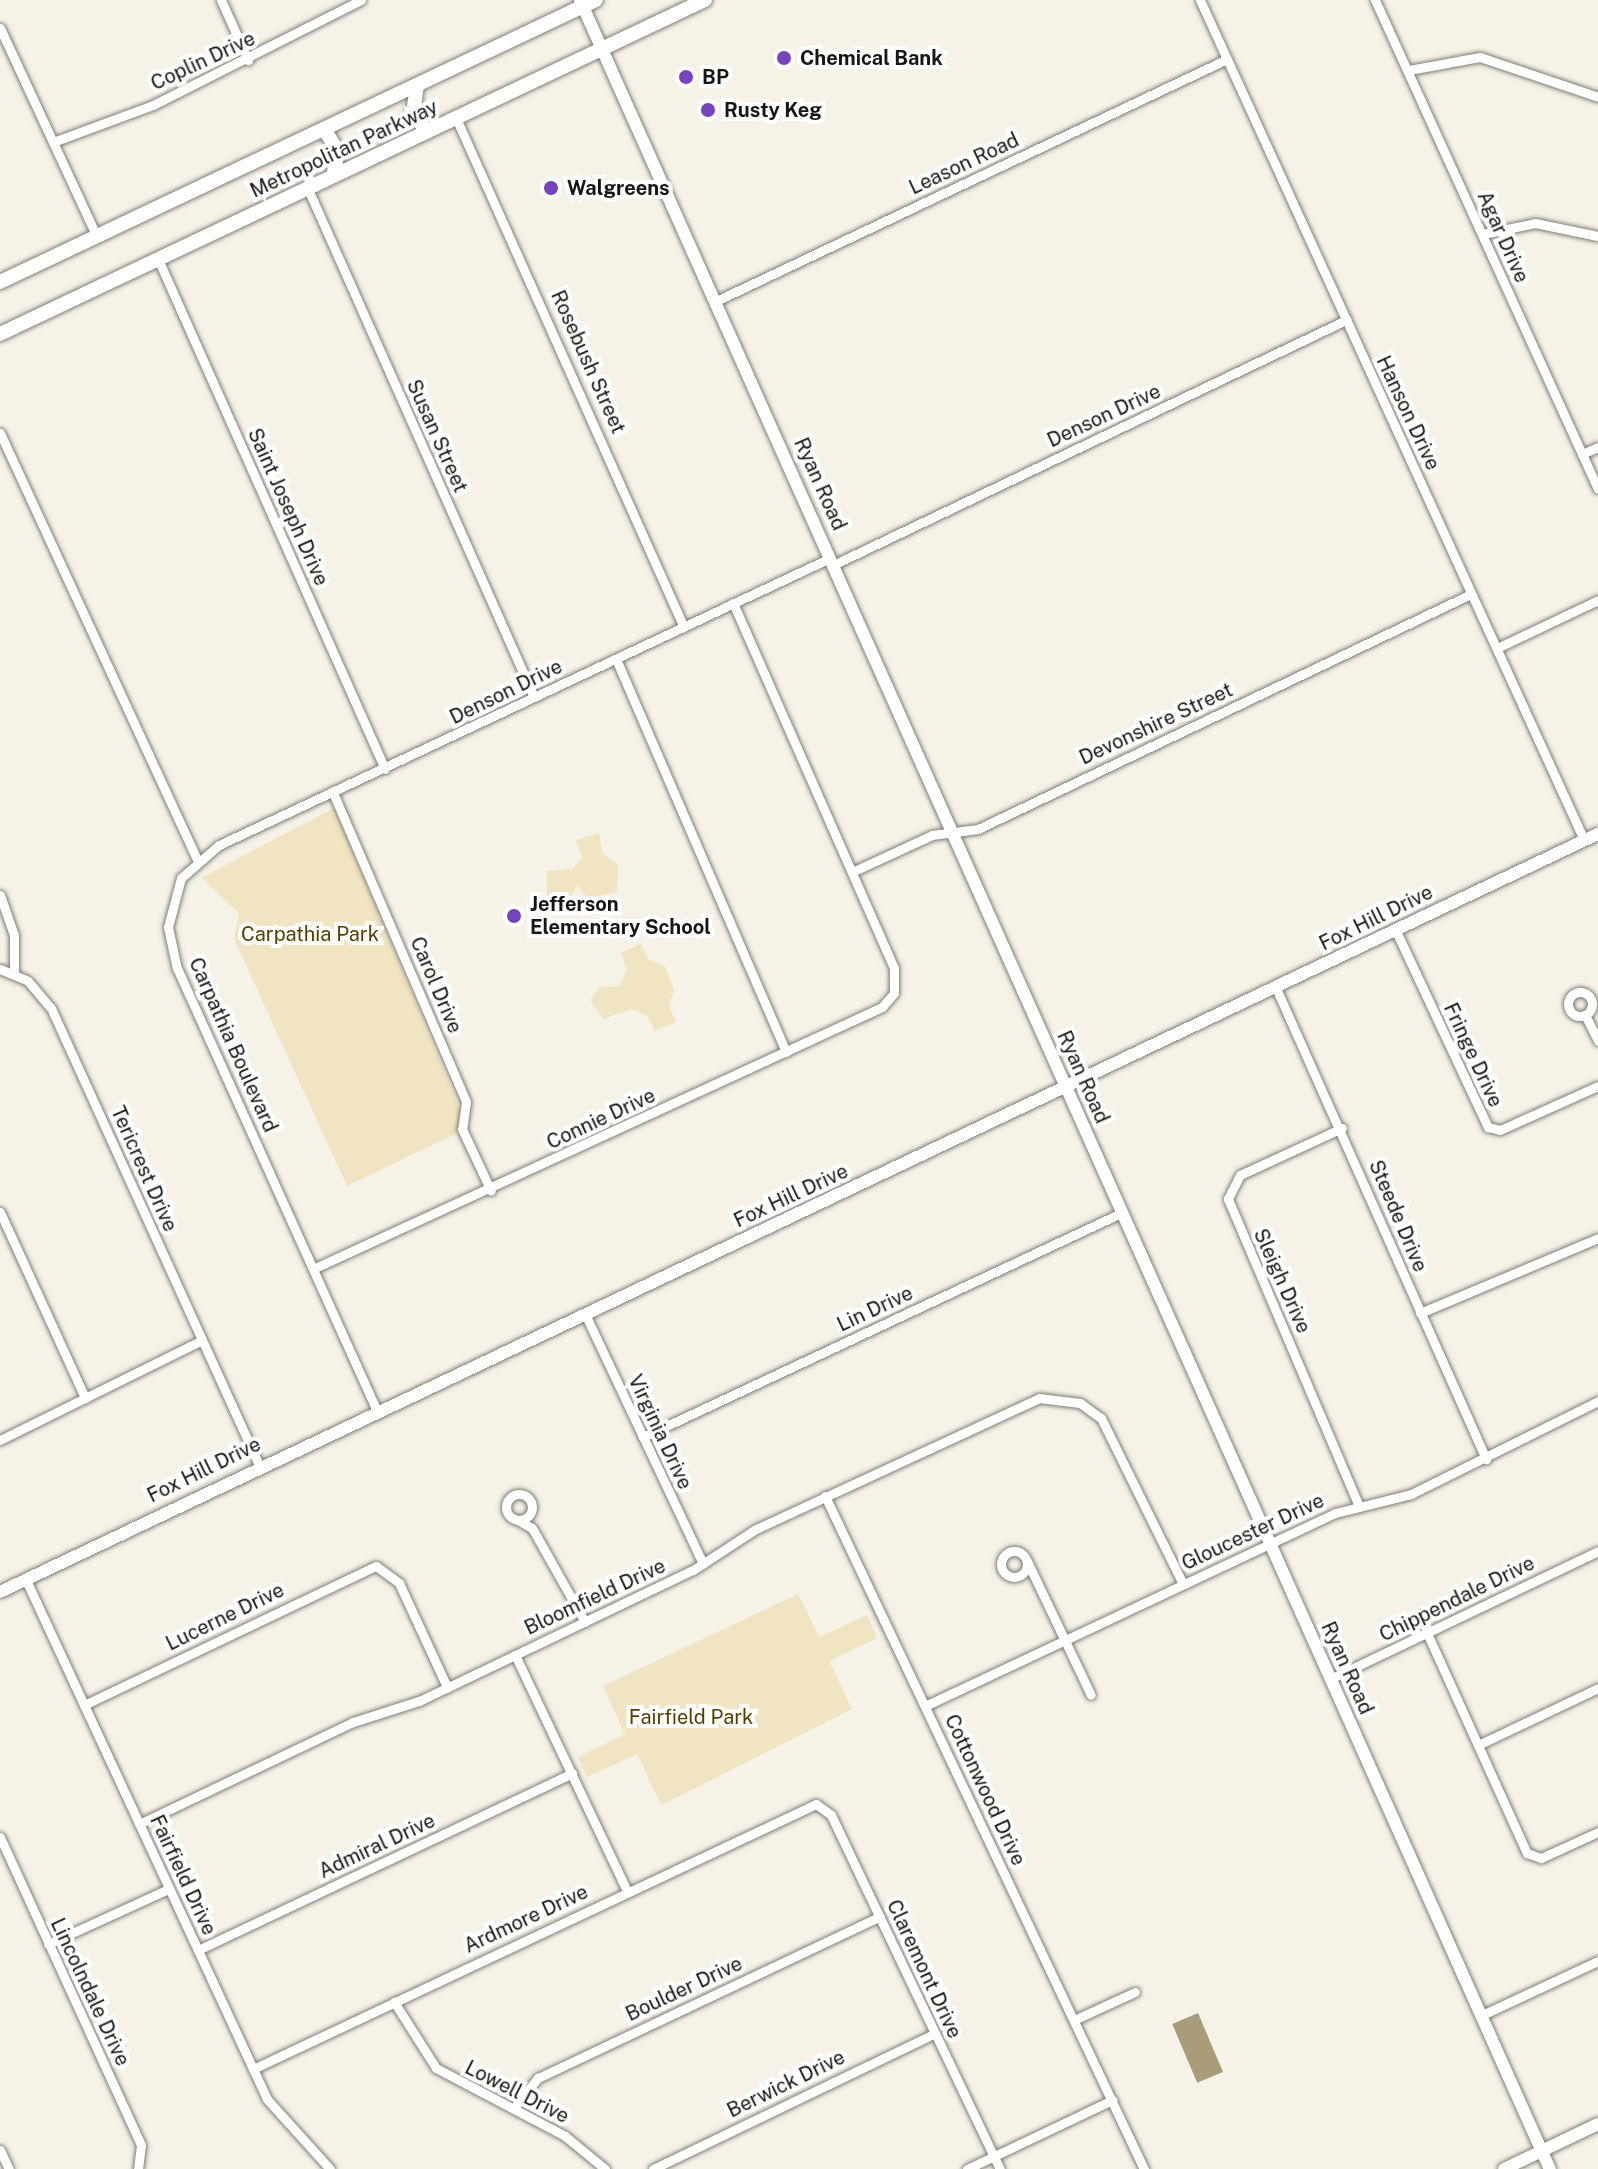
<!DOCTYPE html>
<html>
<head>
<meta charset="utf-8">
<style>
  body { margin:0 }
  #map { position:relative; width:1598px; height:2169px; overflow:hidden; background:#f6f2e8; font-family:"Public Sans",sans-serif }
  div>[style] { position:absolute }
  .green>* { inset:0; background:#f1e4c2 }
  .water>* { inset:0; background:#a99c7b; transform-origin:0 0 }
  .roads { filter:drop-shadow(0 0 2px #817d75) drop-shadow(0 0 2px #817d75) }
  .street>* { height:9px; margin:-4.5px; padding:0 4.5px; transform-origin:4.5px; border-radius:4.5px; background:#fff }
  .street>.ring { margin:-4.5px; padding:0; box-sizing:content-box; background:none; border:9px solid #fff; border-radius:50% }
  .secondary>* { height:12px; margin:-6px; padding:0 6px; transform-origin:6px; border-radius:6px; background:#fff }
  .primary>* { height:14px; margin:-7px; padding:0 7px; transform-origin:7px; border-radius:7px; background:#fff }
  .dots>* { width:22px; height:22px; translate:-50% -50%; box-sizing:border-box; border:4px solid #fff; border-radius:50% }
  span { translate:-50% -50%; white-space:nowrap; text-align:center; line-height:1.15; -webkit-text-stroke:8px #fff; paint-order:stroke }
  .poi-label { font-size:20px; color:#181613; font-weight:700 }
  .left { translate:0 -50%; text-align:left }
  .street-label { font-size:20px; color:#181613 }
  .park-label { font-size:20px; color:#523f00 }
</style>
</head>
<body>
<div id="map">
  <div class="green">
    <i style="clip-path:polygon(334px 808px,468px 1128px,347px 1186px,234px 939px,239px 913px,201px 878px)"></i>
    <i style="clip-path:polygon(599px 833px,603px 854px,618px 864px,617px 892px,588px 898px,577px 885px,569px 900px,547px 900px,547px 871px,572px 869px,582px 858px,576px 840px)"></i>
    <i style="clip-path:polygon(641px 943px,648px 959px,665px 966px,674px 990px,669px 1006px,676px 1022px,654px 1031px,648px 1016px,630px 1009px,604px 1019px,590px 1000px,600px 987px,620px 986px,627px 969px,621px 953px)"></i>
    <i style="clip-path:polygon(798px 1594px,819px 1637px,867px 1615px,877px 1638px,829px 1661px,852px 1709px,661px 1805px,637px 1754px,587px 1777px,578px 1757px,625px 1734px,603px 1686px)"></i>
  </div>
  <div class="water">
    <i style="left:1198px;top:2013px;width:64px;height:28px;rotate:67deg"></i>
  </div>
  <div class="roads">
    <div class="street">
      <i style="left:221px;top:0;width:66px;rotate:65.8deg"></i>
      <i style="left:1200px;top:0;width:924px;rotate:65.43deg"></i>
      <i style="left:1375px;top:0;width:537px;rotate:65.49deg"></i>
      <i style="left:0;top:28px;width:230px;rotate:65.1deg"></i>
      <i style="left:1409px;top:70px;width:72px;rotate:-10.4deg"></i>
      <i style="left:1480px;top:57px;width:125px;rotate:18.7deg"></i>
      <i style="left:456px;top:118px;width:553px;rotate:65.89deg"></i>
      <i style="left:53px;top:142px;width:107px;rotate:-20.3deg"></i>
      <i style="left:153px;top:105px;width:233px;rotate:-26.8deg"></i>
      <i style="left:308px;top:189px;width:556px;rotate:66.02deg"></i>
      <i style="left:1483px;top:234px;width:53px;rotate:-11.9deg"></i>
      <i style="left:1535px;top:223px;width:64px;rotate:11.7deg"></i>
      <i style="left:158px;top:259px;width:558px;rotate:66.01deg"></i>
      <i style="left:716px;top:301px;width:565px;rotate:-25.34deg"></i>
      <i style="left:0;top:433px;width:469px;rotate:65.2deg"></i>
      <i style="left:1582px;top:454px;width:17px;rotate:-24deg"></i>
      <i style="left:833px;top:565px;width:569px;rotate:-25.53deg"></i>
      <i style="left:1497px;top:648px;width:112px;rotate:-25.4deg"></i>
      <i style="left:616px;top:659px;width:428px;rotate:66.6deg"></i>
      <i style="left:334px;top:795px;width:334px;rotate:66.7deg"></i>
      <i style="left:466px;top:1102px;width:27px;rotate:98deg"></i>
      <i style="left:462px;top:1129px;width:68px;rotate:64.9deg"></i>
      <i style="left:852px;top:872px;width:88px;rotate:-24.8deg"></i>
      <i style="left:932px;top:835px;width:46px;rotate:-7.4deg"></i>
      <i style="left:978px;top:829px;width:546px;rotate:-25.49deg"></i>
      <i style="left:0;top:895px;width:42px;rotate:70.7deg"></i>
      <i style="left:14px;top:935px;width:38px;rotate:90deg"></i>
      <i style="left:1396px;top:931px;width:217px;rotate:64.9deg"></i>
      <i style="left:1488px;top:1127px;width:12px;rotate:14deg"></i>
      <i style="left:1500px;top:1130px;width:107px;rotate:-24.2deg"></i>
      <i style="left:0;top:969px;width:30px;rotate:23deg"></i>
      <i style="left:28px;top:981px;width:35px;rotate:50deg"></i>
      <i style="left:51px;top:1008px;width:502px;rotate:65.53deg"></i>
      <i style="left:1276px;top:988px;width:516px;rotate:65.97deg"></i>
      <i class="ring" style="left:1568px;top:992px;width:15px;height:15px"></i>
      <i style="left:1585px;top:1015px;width:29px;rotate:63deg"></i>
      <i style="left:1342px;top:1128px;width:112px;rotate:155.3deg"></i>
      <i style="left:1240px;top:1175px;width:27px;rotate:117deg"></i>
      <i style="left:1228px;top:1199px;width:334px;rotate:66.9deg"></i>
      <i style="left:0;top:1212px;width:205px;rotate:65.4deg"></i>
      <i style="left:315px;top:1268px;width:624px;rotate:-24.72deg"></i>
      <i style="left:882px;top:1007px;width:18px;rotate:-49deg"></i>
      <i style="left:894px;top:993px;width:25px;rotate:-90deg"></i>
      <i style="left:894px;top:968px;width:399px;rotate:-113.8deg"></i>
      <i style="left:1420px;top:1313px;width:193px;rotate:-22.8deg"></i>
      <i style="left:585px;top:1314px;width:276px;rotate:64.7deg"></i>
      <i style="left:377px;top:1411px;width:485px;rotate:-114.3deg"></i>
      <i style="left:177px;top:969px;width:43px;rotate:-102.1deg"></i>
      <i style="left:168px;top:927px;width:51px;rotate:-75.1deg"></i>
      <i style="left:181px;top:878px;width:50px;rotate:-41deg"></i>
      <i style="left:219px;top:845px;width:675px;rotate:-25.16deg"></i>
      <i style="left:643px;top:1437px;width:528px;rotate:-25.11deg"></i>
      <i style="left:0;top:1440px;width:225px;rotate:-26.3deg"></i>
      <i class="ring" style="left:506px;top:1494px;width:17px;height:17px"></i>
      <i style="left:825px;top:1496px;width:745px;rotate:64.64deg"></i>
      <i style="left:518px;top:1520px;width:16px;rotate:30deg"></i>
      <i style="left:532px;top:1528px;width:108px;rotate:60.6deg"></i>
      <i class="ring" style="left:1001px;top:1551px;width:17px;height:17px"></i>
      <i style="left:1027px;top:1561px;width:148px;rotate:64.5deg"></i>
      <i style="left:26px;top:1580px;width:572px;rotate:65.09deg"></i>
      <i style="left:267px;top:2099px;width:94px;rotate:48deg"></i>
      <i style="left:1427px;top:1633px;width:242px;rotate:65.6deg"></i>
      <i style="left:1527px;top:1853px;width:15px;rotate:20deg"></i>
      <i style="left:1541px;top:1858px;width:63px;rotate:-24.5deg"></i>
      <i style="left:515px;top:1655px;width:261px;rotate:64.6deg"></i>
      <i style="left:1330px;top:1679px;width:297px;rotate:-25.5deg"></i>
      <i style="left:84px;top:1705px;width:323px;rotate:-25.5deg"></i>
      <i style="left:376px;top:1566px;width:29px;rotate:36deg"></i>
      <i style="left:399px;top:1583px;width:115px;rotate:65.2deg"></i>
      <i style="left:925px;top:1706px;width:453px;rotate:-25.2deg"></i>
      <i style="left:1335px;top:1513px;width:78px;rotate:-14deg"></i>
      <i style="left:1411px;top:1494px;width:209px;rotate:-26.4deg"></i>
      <i style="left:1478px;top:1745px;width:133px;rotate:-25.4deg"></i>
      <i style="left:139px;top:1824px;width:237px;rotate:-25.5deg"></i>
      <i style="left:353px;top:1722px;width:69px;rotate:-17.7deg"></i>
      <i style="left:419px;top:1701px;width:304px;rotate:-25.6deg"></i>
      <i style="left:693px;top:1570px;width:75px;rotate:-33.1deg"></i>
      <i style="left:756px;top:1529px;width:312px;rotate:-24.8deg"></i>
      <i style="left:1039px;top:1398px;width:41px;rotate:7deg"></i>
      <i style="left:1080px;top:1403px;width:26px;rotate:36deg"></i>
      <i style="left:1101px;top:1418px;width:185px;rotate:63.7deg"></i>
      <i style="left:0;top:1837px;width:339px;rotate:65.4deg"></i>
      <i style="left:141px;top:2145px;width:24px;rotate:97deg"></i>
      <i style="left:48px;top:1944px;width:132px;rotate:-24.6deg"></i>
      <i style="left:198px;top:1950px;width:414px;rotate:-25.3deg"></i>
      <i style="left:394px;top:2002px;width:78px;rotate:57.5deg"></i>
      <i style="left:436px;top:2068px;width:146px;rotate:27.8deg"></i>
      <i style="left:565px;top:2136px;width:52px;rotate:39.5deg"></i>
      <i style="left:1480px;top:2016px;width:130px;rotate:-25deg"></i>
      <i style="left:1074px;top:2020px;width:67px;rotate:-24.7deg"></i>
      <i style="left:253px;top:2069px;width:622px;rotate:-25.21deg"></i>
      <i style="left:816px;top:1804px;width:19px;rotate:36deg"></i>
      <i style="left:831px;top:1815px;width:392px;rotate:64.5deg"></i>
      <i style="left:515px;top:2107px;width:37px;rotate:-52deg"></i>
      <i style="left:538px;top:2078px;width:378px;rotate:-25.3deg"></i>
      <i style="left:0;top:2150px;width:21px;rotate:65deg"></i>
      <i style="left:653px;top:2169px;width:313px;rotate:-25.7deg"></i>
      <i style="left:967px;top:2169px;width:161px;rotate:-25.4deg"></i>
    </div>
    <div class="secondary">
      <i style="left:580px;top:0;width:2376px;rotate:65.91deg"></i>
      <i style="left:0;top:1592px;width:1769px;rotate:-25.38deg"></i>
      <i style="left:1504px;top:2169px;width:104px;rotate:-25.6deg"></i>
    </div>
    <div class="primary">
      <i style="left:417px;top:85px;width:27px;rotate:98deg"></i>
      <i style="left:413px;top:112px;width:24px;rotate:55deg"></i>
      <i style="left:324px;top:129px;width:26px;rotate:58deg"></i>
      <i style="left:338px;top:151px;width:25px;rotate:101deg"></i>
      <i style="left:0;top:282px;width:659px;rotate:-25.32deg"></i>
      <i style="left:0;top:334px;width:780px;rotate:-25.35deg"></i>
    </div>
  </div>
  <div class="dots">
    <i style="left:784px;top:58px;background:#7543bb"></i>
    <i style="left:686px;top:77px;background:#7543bb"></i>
    <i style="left:708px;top:110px;background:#7543bb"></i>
    <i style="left:551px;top:188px;background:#7543bb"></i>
    <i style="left:514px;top:916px;background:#7543bb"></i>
  </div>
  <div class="poi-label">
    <span class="left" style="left:800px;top:58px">Chemical Bank</span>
    <span class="left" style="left:702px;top:77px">BP</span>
    <span class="left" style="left:724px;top:110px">Rusty Keg</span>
    <span class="left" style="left:567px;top:188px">Walgreens</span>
    <span class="left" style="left:530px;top:916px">Jefferson<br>Elementary School</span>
  </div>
  <div class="street-label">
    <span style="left:203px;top:61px;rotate:-25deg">Coplin Drive</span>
    <span style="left:344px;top:149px;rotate:-25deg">Metropolitan Parkway</span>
    <span style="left:964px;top:164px;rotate:-25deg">Leason Road</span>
    <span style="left:1503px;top:237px;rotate:66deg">Agar Drive</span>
    <span style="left:588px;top:362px;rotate:66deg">Rosebush Street</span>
    <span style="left:1408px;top:413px;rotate:65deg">Hanson Drive</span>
    <span style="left:1104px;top:416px;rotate:-25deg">Denson Drive</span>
    <span style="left:437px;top:436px;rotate:66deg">Susan Street</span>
    <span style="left:820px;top:484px;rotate:66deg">Ryan Road</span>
    <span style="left:288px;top:507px;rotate:66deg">Saint Joseph Drive</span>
    <span style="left:506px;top:692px;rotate:-26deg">Denson Drive</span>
    <span style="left:1156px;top:724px;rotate:-25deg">Devonshire Street</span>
    <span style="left:1376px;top:918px;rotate:-26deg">Fox Hill Drive</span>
    <span style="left:436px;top:985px;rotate:67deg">Carol Drive</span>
    <span style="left:233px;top:1045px;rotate:66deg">Carpathia Boulevard</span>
    <span style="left:1473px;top:1055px;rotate:65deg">Fringe Drive</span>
    <span style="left:1083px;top:1077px;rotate:66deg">Ryan Road</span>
    <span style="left:601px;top:1119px;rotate:-25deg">Connie Drive</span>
    <span style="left:144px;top:1169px;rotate:66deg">Tericrest Drive</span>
    <span style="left:791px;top:1196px;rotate:-25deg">Fox Hill Drive</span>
    <span style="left:1398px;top:1216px;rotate:67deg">Steede Drive</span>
    <span style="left:1282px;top:1281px;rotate:66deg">Sleigh Drive</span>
    <span style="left:875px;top:1309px;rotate:-25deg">Lin Drive</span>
    <span style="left:660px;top:1432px;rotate:65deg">Virginia Drive</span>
    <span style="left:204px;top:1470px;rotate:-26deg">Fox Hill Drive</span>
    <span style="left:1253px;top:1532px;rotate:-25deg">Gloucester Drive</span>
    <span style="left:595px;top:1597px;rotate:-25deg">Bloomfield Drive</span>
    <span style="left:1457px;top:1599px;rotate:-26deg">Chippendale Drive</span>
    <span style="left:225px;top:1617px;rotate:-26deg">Lucerne Drive</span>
    <span style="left:1347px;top:1668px;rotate:66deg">Ryan Road</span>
    <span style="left:985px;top:1790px;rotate:65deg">Cottonwood Drive</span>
    <span style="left:377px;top:1846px;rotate:-25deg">Admiral Drive</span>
    <span style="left:183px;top:1875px;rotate:65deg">Fairfield Drive</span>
    <span style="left:526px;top:1919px;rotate:-25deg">Ardmore Drive</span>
    <span style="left:924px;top:1969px;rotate:65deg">Claremont Drive</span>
    <span style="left:684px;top:1989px;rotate:-25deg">Boulder Drive</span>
    <span style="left:90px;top:1992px;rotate:65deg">Lincolndale Drive</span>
    <span style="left:786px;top:2084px;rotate:-26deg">Berwick Drive</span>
    <span style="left:517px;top:2092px;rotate:27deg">Lowell Drive</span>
  </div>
  <div class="park-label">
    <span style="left:310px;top:934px">Carpathia Park</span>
    <span style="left:691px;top:1717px">Fairfield Park</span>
  </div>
</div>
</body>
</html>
